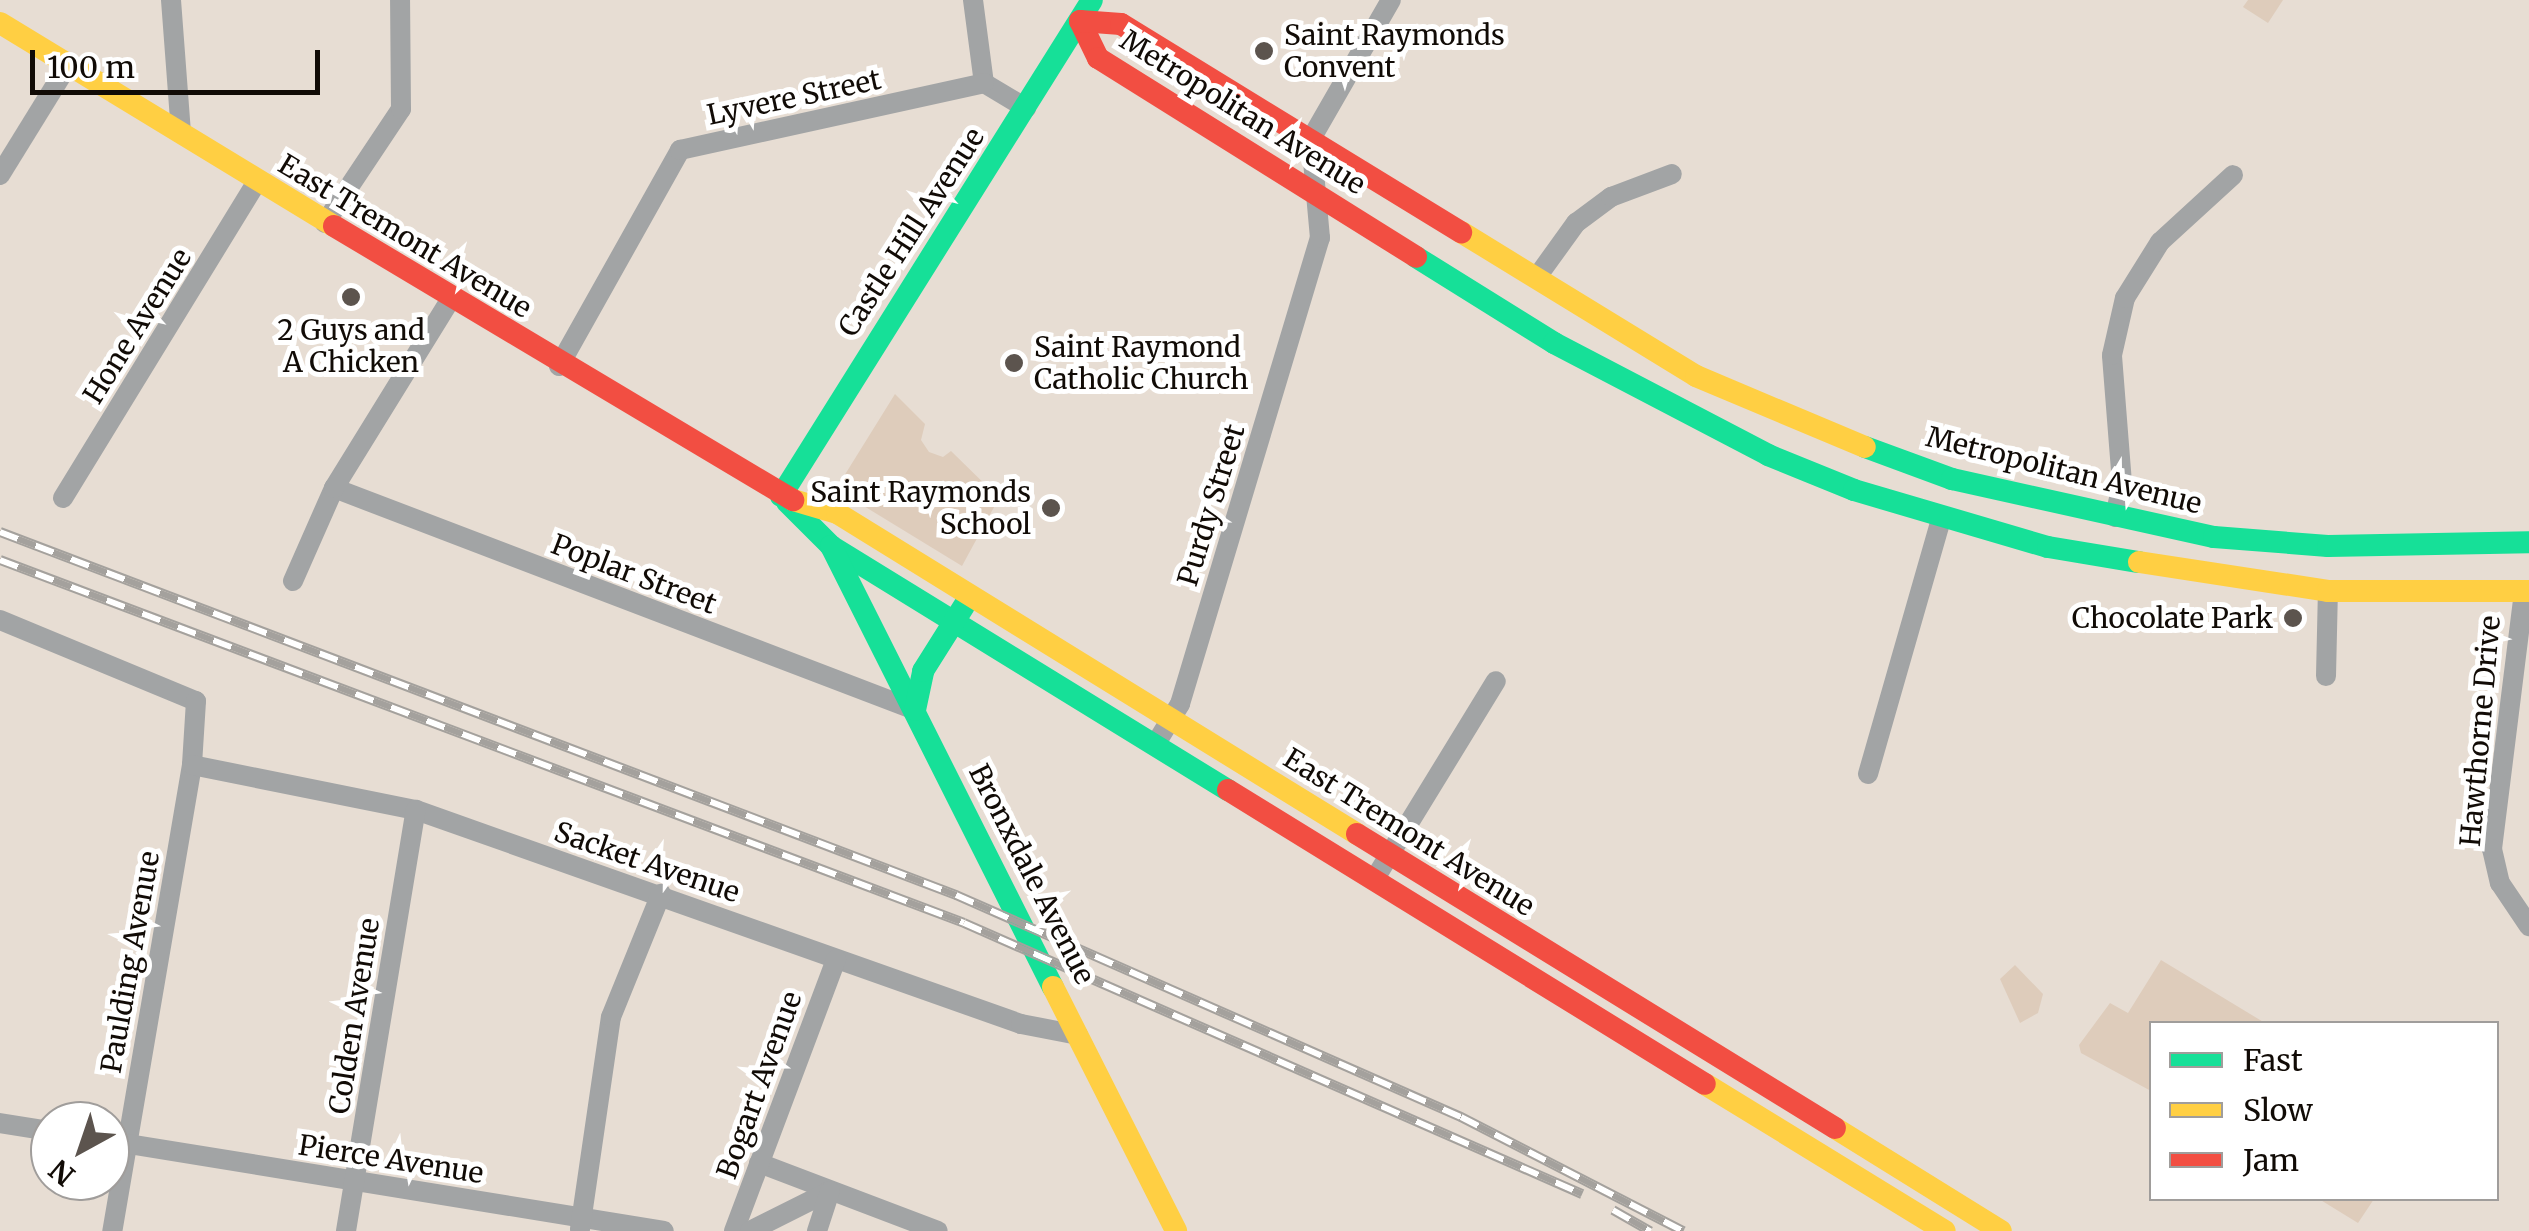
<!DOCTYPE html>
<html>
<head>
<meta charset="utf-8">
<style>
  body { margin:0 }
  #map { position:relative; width:2529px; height:1231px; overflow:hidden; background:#e7ddd3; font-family:Merriweather,serif }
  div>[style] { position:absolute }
  .green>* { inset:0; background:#deccbb }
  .street>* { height:20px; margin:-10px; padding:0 10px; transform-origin:10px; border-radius:10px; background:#a2a4a5 }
  .fast>* { height:22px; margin:-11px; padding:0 11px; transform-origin:11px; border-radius:11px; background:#16e098 }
  .slow>* { height:22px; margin:-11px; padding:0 11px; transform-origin:11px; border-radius:11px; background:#ffcf43 }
  .jam>* { height:22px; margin:-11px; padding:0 11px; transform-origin:11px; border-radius:11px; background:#f24e42 }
  .rail>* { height:10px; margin-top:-5px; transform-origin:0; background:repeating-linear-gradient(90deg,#fff 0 19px,#a4a19d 0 38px); box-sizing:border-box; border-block:2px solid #a4a19d }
  .dots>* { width:28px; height:28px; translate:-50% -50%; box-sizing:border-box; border:5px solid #fff; border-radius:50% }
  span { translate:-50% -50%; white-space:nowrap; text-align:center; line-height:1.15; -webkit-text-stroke:10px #fff; paint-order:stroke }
  .poi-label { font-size:28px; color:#110b06 }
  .left { translate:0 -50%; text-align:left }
  .right { translate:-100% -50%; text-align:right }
  .street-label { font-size:28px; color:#110b06 }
  .legend { position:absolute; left:2149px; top:1021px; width:350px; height:180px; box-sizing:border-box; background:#fff; border:2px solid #a09d9b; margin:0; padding:12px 18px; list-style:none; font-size:30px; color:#110b06 }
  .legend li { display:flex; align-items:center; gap:20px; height:50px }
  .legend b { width:50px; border:2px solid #a09d9b }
  .north { position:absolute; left:30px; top:1101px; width:100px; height:100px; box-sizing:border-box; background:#fff; border:2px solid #a09d9b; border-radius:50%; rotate:220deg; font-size:28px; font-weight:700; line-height:40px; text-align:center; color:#110b06 }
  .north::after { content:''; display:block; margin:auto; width:35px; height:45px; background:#5c544e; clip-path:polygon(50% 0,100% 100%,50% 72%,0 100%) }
  .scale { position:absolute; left:30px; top:50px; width:290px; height:45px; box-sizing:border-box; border:5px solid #110b06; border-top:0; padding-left:12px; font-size:30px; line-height:35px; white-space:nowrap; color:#110b06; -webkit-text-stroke:8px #fff; paint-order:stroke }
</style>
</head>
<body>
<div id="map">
  <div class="green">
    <i style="clip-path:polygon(2248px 0,2283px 0,2268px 23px,2243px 7px)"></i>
    <i style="clip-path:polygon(895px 394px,925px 424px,921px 440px,929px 452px,943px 457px,951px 451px,999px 498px,962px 566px,836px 489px)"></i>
    <i style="clip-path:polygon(2161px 960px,2265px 1023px,2152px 1024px,2151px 1091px,2081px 1053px,2079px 1045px,2110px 1003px,2128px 1013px)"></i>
    <i style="clip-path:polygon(2015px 965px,2043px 994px,2038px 1013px,2020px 1023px,2000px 979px)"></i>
    <i style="clip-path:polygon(2319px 1199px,2374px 1199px,2358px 1223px)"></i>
  </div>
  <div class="street">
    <i style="left:171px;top:0;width:134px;rotate:85.7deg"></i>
    <i style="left:973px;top:0;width:84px;rotate:82.5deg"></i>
    <i style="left:984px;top:83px;width:49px;rotate:30.8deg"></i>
    <i style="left:0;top:175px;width:129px;rotate:-58.3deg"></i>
    <i style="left:325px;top:223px;width:137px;rotate:-56.3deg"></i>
    <i style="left:401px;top:109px;width:109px;rotate:-90.5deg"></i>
    <i style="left:1537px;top:277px;width:67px;rotate:-54.2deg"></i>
    <i style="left:1576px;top:223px;width:44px;rotate:-36.6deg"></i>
    <i style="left:1611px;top:197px;width:65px;rotate:-20.7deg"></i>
    <i style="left:559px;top:366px;width:248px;rotate:-60.7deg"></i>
    <i style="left:680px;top:150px;width:311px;rotate:-12.4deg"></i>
    <i style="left:334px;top:488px;width:622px;rotate:20.91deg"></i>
    <i style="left:63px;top:498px;width:371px;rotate:-58.5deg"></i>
    <i style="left:2115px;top:517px;width:35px;rotate:-78deg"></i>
    <i style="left:2122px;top:483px;width:128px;rotate:-94.5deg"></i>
    <i style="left:2112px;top:355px;width:58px;rotate:-77.2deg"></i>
    <i style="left:2125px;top:298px;width:66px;rotate:-58deg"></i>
    <i style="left:2160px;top:242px;width:99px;rotate:-42.5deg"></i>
    <i style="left:293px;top:581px;width:102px;rotate:-66.2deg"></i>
    <i style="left:334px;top:488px;width:221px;rotate:-58.3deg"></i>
    <i style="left:2524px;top:592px;width:259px;rotate:97.1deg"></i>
    <i style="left:2492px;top:849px;width:35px;rotate:77deg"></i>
    <i style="left:2500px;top:883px;width:52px;rotate:56deg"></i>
    <i style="left:0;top:620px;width:212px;rotate:22.5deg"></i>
    <i style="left:196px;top:701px;width:64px;rotate:93.6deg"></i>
    <i style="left:192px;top:765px;width:473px;rotate:99.7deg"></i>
    <i style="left:2326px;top:676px;width:85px;rotate:-88.7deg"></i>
    <i style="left:1155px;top:745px;width:48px;rotate:-58.6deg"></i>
    <i style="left:1180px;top:704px;width:487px;rotate:-73.3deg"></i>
    <i style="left:1320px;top:238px;width:99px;rotate:-95.2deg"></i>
    <i style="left:1311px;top:139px;width:160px;rotate:-60.1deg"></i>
    <i style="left:192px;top:765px;width:228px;rotate:11.4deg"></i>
    <i style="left:416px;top:810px;width:642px;rotate:19.48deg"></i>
    <i style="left:1021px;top:1024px;width:58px;rotate:10.9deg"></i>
    <i style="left:1868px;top:774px;width:265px;rotate:-74deg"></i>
    <i style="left:1374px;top:880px;width:233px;rotate:-58.5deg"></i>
    <i style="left:0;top:1123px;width:51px;rotate:9.1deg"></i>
    <i style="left:110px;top:1141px;width:561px;rotate:9.23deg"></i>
    <i style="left:759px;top:1163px;width:191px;rotate:20.8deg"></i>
    <i style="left:580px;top:1229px;width:214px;rotate:-81.7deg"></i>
    <i style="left:611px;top:1017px;width:133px;rotate:-67.9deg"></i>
    <i style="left:346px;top:1231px;width:427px;rotate:-80.6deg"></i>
    <i style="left:734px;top:1231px;width:290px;rotate:-69.4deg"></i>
    <i style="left:750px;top:1231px;width:89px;rotate:-26.6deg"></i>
    <i style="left:817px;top:1231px;width:42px;rotate:-72deg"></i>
  </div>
  <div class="fast">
    <i style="left:1416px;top:257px;width:163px;rotate:31.9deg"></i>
    <i style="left:1554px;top:343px;width:242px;rotate:27.6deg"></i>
    <i style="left:1768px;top:455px;width:93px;rotate:22.1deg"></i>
    <i style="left:1854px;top:490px;width:202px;rotate:16.4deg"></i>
    <i style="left:2048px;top:547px;width:92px;rotate:9.4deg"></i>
    <i style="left:1865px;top:447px;width:93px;rotate:20.2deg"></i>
    <i style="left:1952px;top:479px;width:268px;rotate:12.5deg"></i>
    <i style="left:2214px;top:537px;width:114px;rotate:4.5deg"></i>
    <i style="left:2328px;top:546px;width:201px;rotate:-1.1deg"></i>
    <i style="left:781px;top:496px;width:585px;rotate:-57.91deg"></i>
    <i style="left:787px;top:502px;width:62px;rotate:45deg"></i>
    <i style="left:831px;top:546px;width:466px;rotate:31.6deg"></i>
    <i style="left:831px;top:546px;width:494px;rotate:63.3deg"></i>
    <i style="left:915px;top:710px;width:40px;rotate:-78deg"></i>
    <i style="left:923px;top:671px;width:77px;rotate:-57.8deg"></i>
  </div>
  <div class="slow">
    <i style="left:0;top:23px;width:391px;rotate:31.3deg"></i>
    <i style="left:1461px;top:232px;width:276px;rotate:31.5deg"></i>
    <i style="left:1696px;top:376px;width:183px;rotate:22.8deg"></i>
    <i style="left:793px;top:500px;width:46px;rotate:16.5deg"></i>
    <i style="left:837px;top:513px;width:611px;rotate:31.69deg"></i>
    <i style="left:2139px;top:562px;width:191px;rotate:8.7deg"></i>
    <i style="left:2328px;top:591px;width:201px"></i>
    <i style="left:1053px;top:987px;width:273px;rotate:63.2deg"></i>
    <i style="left:1705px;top:1084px;width:281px;rotate:31.5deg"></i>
    <i style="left:1835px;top:1128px;width:195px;rotate:31.8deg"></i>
  </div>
  <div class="jam">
    <i style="left:1080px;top:21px;width:41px;rotate:64.1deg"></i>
    <i style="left:1098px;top:58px;width:375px;rotate:32deg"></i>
    <i style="left:1080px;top:21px;width:41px;rotate:4.2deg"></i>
    <i style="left:1121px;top:24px;width:399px;rotate:31.5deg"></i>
    <i style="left:334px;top:226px;width:535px;rotate:30.84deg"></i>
    <i style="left:1228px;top:790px;width:560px;rotate:31.65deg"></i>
    <i style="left:1357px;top:834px;width:561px;rotate:31.59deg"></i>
  </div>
  <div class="rail">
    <i style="left:0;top:532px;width:1023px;rotate:20.79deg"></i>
    <i style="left:956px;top:895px;width:552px;rotate:23.73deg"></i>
    <i style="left:1461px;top:1117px;width:250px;rotate:27.2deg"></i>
    <i style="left:0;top:560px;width:1030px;rotate:20.63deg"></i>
    <i style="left:964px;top:923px;width:675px;rotate:23.68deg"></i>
    <i style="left:1613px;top:1210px;width:43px;rotate:29.6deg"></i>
  </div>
  <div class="dots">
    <i style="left:1264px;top:51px;background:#5c544e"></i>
    <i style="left:351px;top:297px;background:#5c544e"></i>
    <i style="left:1014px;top:363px;background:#5c544e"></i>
    <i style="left:1051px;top:508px;background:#5c544e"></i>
    <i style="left:2293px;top:618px;background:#5c544e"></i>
  </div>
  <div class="poi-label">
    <span class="left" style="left:1284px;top:51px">Saint Raymonds<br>Convent</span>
    <span style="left:351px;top:346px">2 Guys and<br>A Chicken</span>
    <span class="left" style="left:1034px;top:363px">Saint Raymond<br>Catholic Church</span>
    <span class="right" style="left:1031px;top:508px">Saint Raymonds<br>School</span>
    <span class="right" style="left:2273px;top:618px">Chocolate Park</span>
  </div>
  <div class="street-label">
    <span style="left:794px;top:97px;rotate:-12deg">Lyvere Street</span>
    <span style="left:1243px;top:112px;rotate:32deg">Metropolitan Avenue</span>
    <span style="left:911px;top:232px;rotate:-57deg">Castle Hill Avenue</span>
    <span style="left:405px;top:236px;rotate:31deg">East Tremont Avenue</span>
    <span style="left:137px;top:326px;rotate:-58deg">Hone Avenue</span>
    <span style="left:2064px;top:470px;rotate:14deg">Metropolitan Avenue</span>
    <span style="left:1211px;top:505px;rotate:-73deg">Purdy Street</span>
    <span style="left:634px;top:574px;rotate:21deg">Poplar Street</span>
    <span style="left:2480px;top:731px;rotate:-85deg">Hawthorne Drive</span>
    <span style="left:1409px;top:832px;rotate:32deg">East Tremont Avenue</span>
    <span style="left:647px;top:862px;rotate:19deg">Sacket Avenue</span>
    <span style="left:1032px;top:874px;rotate:63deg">Bronxdale Avenue</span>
    <span style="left:130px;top:962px;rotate:-80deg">Paulding Avenue</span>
    <span style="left:354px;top:1016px;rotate:-81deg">Colden Avenue</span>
    <span style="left:759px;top:1085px;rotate:-70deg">Bogart Avenue</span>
    <span style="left:391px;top:1159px;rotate:9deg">Pierce Avenue</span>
  </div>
  <ul class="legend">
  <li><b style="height:12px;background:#16e098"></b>Fast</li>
  <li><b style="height:12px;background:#ffcf43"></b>Slow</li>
  <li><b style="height:12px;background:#f24e42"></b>Jam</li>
  </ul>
  <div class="north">N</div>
  <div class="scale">100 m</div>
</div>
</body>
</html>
